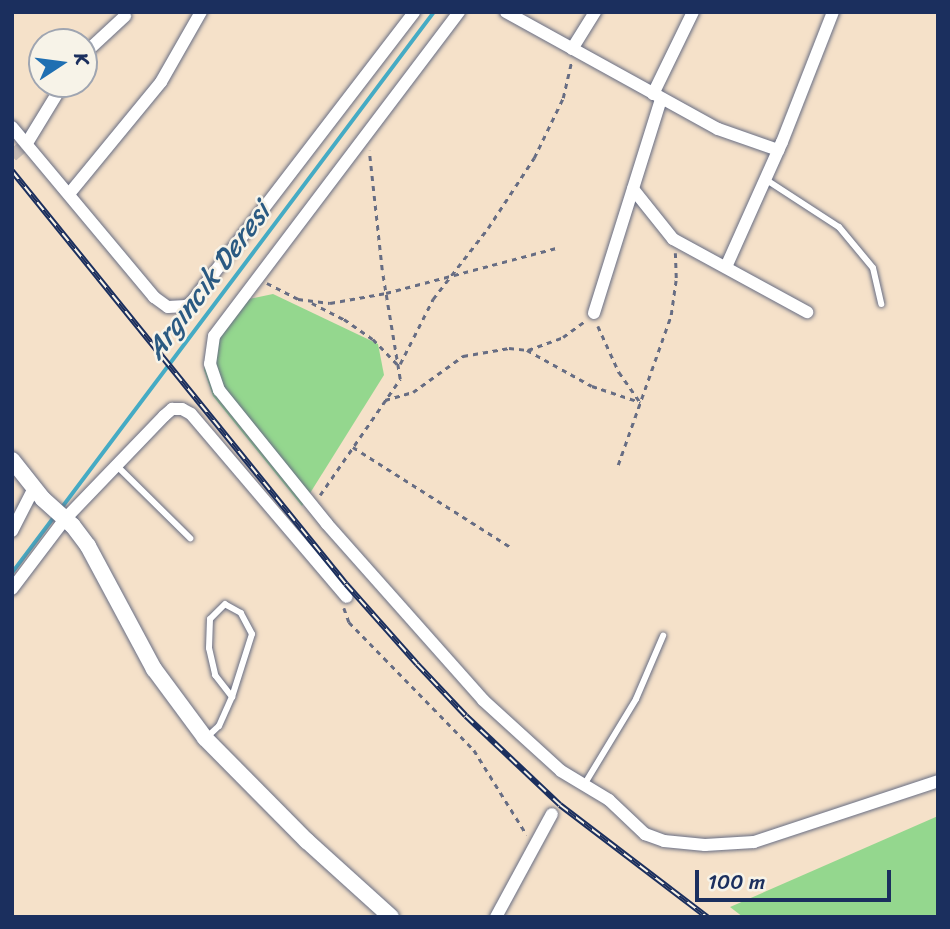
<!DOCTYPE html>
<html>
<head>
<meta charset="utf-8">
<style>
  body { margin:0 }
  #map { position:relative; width:950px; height:929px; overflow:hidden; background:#f5e1c9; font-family:Sriracha,sans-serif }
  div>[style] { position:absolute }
  .green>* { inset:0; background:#94d78e }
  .stream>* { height:3.5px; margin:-1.75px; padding:0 1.75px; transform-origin:1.75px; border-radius:1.75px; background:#45abc4 }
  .minor-tunnel>* { height:12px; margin-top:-6px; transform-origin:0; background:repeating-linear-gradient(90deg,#c9bdb4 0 12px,transparent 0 18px) }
  .path>* { height:2.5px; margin-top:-1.25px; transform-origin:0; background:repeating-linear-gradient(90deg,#676d83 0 5px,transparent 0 10px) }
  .roads { filter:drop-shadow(0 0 2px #676d83) drop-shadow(0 0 2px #676d83) }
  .service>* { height:6px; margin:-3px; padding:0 3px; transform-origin:3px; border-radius:3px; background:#fff }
  .minor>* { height:12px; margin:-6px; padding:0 6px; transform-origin:6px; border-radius:6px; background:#fff }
  .tertiary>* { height:16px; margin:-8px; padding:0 8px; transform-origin:8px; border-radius:8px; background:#fff }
  .rail>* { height:6px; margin-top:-3px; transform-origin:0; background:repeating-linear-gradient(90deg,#f7f3e8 0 10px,#1b2f5e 0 20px); box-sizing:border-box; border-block:2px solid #1b2f5e }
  span { translate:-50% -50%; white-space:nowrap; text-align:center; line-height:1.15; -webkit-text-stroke:5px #f7f3e8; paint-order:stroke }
  .water-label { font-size:28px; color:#2a5a82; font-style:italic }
  .frame { position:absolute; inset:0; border:14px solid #1b2f5e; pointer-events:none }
  .north { position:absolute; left:28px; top:28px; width:70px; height:70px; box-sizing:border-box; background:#f7f3e8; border:2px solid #9fa5b1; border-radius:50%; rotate:77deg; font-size:19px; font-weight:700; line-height:28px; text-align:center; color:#1b2f5e }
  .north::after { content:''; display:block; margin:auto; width:24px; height:32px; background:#1f6fb2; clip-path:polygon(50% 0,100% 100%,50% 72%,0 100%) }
  .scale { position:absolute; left:695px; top:870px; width:196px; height:32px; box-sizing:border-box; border:4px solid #1b2f5e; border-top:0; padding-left:9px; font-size:21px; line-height:24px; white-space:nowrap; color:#1b2f5e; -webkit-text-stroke:5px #f7f3e8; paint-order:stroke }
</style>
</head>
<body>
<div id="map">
  <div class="green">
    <i style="clip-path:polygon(273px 294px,378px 344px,384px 375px,302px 506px,213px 396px,204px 370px,208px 350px,249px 299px)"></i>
    <i style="clip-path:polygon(938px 816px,938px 917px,743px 917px,730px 907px)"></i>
  </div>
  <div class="stream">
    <i style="left:60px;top:510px;width:623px;rotate:-53.09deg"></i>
    <i style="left:12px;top:573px;width:71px;rotate:-53deg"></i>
  </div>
  <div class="minor-tunnel">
    <i style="left:12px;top:156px;width:20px;rotate:-41deg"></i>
  </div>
  <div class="path">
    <i style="left:267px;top:283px;width:35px;rotate:27deg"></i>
    <i style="left:298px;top:299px;width:32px;rotate:7deg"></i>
    <i style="left:330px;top:303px;width:57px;rotate:-10.1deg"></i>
    <i style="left:386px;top:293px;width:176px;rotate:-14.8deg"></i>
    <i style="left:312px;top:303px;width:36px;rotate:27deg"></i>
    <i style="left:344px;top:319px;width:35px;rotate:35deg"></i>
    <i style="left:373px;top:339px;width:35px;rotate:46deg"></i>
    <i style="left:598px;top:326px;width:51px;rotate:65.5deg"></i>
    <i style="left:619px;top:372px;width:37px;rotate:55deg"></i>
    <i style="left:528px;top:350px;width:37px;rotate:-20deg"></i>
    <i style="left:563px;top:337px;width:29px;rotate:-36deg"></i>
    <i style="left:400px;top:364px;width:73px;rotate:-63.1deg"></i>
    <i style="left:433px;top:299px;width:90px;rotate:-52.2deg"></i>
    <i style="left:488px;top:228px;width:84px;rotate:-56.7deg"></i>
    <i style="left:534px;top:158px;width:67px;rotate:-64.2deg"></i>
    <i style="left:563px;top:98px;width:36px;rotate:-77deg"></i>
    <i style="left:385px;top:400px;width:29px;rotate:-16deg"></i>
    <i style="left:413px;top:392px;width:62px;rotate:-35.8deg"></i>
    <i style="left:463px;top:356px;width:47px;rotate:-9.9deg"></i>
    <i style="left:509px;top:348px;width:18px;rotate:6deg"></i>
    <i style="left:527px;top:350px;width:74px;rotate:29deg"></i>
    <i style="left:592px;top:386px;width:51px;rotate:18.4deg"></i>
    <i style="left:353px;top:447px;width:188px;rotate:32.4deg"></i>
    <i style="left:618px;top:465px;width:159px;rotate:-70.5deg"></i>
    <i style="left:671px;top:315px;width:37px;rotate:-82deg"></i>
    <i style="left:676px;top:278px;width:25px;rotate:-92deg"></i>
    <i style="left:320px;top:495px;width:141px;rotate:-55.4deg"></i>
    <i style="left:400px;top:379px;width:110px;rotate:-99.4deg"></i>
    <i style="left:382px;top:270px;width:120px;rotate:-96.2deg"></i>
    <i style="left:344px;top:608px;width:15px;rotate:70deg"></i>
    <i style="left:349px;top:622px;width:179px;rotate:45.7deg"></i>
    <i style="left:474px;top:750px;width:100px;rotate:58.1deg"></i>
  </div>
  <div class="roads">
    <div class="service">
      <i style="left:765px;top:179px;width:88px;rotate:33deg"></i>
      <i style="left:839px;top:227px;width:53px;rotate:50.3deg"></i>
      <i style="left:873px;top:268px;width:37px;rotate:77deg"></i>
      <i style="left:117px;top:466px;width:103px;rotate:44.6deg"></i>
      <i style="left:207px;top:737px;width:16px;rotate:-43deg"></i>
      <i style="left:219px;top:726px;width:32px;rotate:-66deg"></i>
      <i style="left:232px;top:697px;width:66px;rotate:-72.4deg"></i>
      <i style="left:252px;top:634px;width:24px;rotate:-118deg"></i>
      <i style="left:241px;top:613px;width:18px;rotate:-151deg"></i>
      <i style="left:225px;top:604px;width:21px;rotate:135deg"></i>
      <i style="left:210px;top:619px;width:29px;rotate:92deg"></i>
      <i style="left:209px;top:648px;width:28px;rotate:77deg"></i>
      <i style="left:215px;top:675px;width:28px;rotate:52deg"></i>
      <i style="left:584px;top:785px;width:100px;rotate:-58.8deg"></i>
      <i style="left:636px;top:699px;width:69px;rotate:-66.8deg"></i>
    </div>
    <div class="minor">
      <i style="left:459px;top:12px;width:406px;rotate:127.1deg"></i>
      <i style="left:214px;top:336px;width:28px;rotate:98deg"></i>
      <i style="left:210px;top:364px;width:28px;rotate:71deg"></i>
      <i style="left:219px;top:390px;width:172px;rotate:51.1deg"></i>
      <i style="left:327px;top:524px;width:235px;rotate:48.4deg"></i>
      <i style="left:483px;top:700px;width:105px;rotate:42.3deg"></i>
      <i style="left:561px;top:771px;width:56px;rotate:31.1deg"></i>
      <i style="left:609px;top:800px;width:50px;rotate:43.4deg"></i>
      <i style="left:645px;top:834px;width:20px;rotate:20deg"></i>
      <i style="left:664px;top:841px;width:41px;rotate:5.6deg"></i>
      <i style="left:705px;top:845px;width:49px;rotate:-3.5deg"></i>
      <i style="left:754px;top:842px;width:194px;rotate:-18.3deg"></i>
      <i style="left:506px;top:12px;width:242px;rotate:28.9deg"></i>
      <i style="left:718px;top:129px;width:64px;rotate:19.3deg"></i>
      <i style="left:572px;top:49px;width:44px;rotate:-58.1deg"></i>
      <i style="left:84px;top:54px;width:56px;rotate:-42.8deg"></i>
      <i style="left:653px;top:94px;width:91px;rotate:-64deg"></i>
      <i style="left:12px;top:127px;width:222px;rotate:50.1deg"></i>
      <i style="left:154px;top:297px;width:17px;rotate:36deg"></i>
      <i style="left:168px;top:307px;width:18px;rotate:-3deg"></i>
      <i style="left:186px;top:306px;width:6px;rotate:-31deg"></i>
      <i style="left:191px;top:303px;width:367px;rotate:-52.5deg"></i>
      <i style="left:27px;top:143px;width:69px;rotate:-58.6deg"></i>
      <i style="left:633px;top:189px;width:64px;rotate:51.3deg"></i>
      <i style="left:673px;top:239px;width:153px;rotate:28.6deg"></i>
      <i style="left:69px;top:194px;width:145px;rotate:-50.6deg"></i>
      <i style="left:161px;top:82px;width:81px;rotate:-60.3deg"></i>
      <i style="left:726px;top:267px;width:137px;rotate:-65.9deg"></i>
      <i style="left:782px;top:142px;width:140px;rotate:-68.6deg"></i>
      <i style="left:594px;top:313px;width:224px;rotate:-72.6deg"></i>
      <i style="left:12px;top:531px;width:48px;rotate:-62.9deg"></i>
      <i style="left:12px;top:589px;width:88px;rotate:-52.9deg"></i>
      <i style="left:65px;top:519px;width:143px;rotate:-46.1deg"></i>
      <i style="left:164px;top:416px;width:11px;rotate:-41deg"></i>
      <i style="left:172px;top:409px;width:10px"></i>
      <i style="left:182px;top:409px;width:10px;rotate:29deg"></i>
      <i style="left:191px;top:414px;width:240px;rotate:49.6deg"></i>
      <i style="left:496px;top:917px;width:117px;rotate:-61.5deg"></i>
    </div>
    <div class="tertiary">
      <i style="left:12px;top:460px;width:50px;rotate:51.5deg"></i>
      <i style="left:43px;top:499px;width:40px;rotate:42deg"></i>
      <i style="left:73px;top:526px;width:25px;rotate:53deg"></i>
      <i style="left:88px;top:546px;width:140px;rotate:61.8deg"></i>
      <i style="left:154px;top:669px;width:86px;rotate:53.5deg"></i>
      <i style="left:205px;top:738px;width:145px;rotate:45.3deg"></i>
      <i style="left:307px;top:841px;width:113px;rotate:42.1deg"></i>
    </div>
  </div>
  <div class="rail">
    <i style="left:12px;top:171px;width:531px;rotate:51.04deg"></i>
    <i style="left:346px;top:584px;width:107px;rotate:48.4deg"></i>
    <i style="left:417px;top:664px;width:71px;rotate:46.7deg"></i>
    <i style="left:466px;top:716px;width:129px;rotate:43.4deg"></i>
    <i style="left:560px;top:805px;width:185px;rotate:37.3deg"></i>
  </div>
  <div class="water-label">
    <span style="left:208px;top:281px;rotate:-53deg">Argıncık Deresi</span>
  </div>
  <div class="frame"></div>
  <div class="north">K</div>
  <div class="scale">100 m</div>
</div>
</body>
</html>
